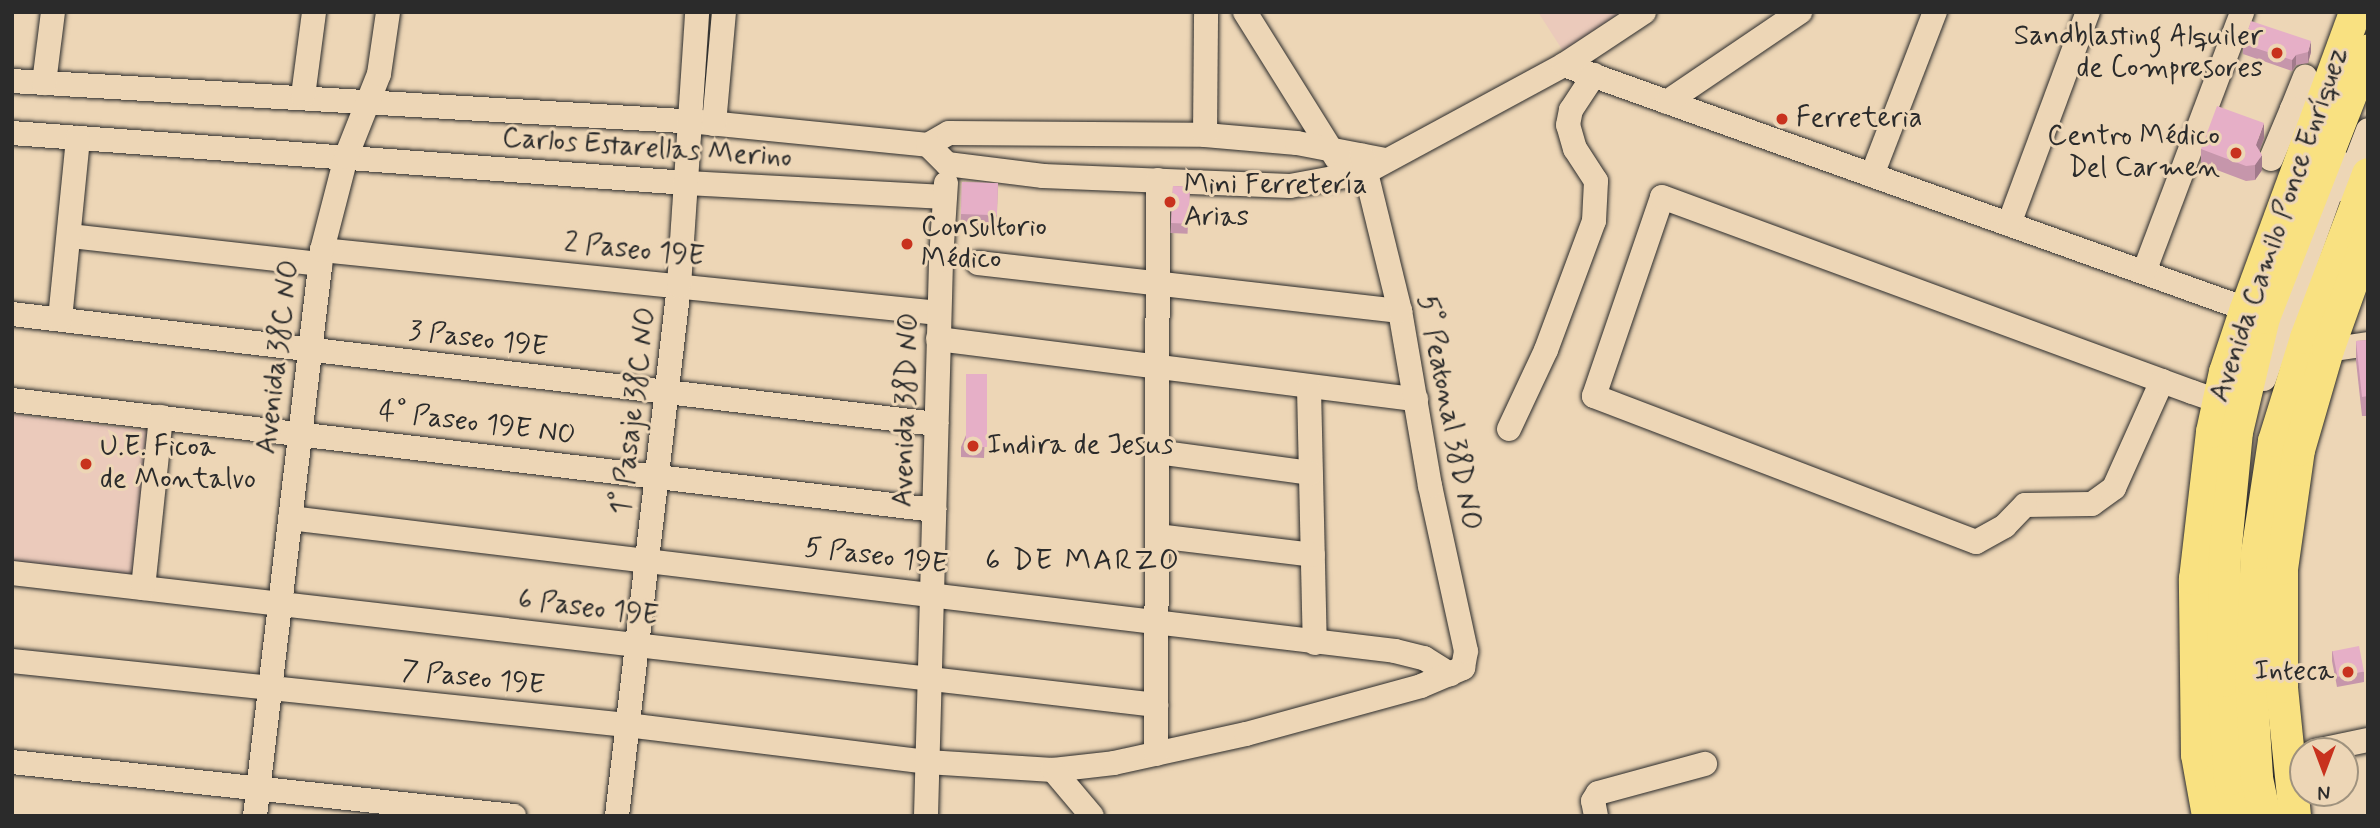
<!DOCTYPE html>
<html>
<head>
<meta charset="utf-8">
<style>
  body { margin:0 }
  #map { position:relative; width:2380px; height:828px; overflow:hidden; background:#edd6b6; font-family:Mynerve,sans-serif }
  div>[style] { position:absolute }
  .built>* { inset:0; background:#ebcabb; transform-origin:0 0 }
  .roads { filter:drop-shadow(0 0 2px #2b2b2b) drop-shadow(0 0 2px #2b2b2b) }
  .minor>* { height:24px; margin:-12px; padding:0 12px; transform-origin:12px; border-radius:12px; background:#edd6b6 }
  .major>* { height:32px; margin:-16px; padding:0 16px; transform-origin:16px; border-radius:16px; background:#f9e181 }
  .wall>* { inset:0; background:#c696ab; transform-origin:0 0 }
  .shaded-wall>* { inset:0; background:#a17a8b }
  .building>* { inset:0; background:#e6afc7; transform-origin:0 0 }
  .dots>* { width:19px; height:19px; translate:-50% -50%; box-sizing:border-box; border:4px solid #edd6b6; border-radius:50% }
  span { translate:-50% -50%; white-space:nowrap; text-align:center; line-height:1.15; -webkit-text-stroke:6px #edd6b6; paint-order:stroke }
  .poi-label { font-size:28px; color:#2b2b2b }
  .right { translate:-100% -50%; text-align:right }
  .left { translate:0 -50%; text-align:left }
  .street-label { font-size:28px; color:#2b2b2b }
  .neighbourhood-label { font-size:30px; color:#2b2b2b; letter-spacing:2px }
  .frame { position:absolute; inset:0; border:14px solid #2b2b2b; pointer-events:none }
  .north { position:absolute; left:2289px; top:737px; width:70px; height:70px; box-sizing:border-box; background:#edd6b6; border:2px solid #9f927e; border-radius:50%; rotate:180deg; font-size:19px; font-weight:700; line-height:28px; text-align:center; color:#2b2b2b }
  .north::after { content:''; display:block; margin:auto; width:24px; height:32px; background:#c8321e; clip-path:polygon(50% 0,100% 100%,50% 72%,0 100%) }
</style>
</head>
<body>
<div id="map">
  <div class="built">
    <i style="clip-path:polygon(1538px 12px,1621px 12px,1563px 51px)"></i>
    <i style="left:12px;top:414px;width:141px;height:147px;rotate:7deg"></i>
  </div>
  <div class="roads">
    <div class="minor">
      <i style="left:1245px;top:12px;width:173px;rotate:58deg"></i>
      <i style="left:1564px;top:65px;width:724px;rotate:19.69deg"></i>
      <i style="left:12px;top:81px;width:688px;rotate:3.42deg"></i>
      <i style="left:699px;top:122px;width:230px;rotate:5.7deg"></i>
      <i style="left:928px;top:145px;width:24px;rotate:-30deg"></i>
      <i style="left:949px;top:133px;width:256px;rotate:0.4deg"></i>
      <i style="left:1205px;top:135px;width:92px;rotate:5deg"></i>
      <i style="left:1297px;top:143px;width:90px;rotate:10.9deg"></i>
      <i style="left:44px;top:83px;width:72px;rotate:-82.8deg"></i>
      <i style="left:303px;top:96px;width:85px;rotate:-82.5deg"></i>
      <i style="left:1667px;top:102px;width:161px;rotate:-34.1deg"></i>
      <i style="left:2292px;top:109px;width:35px;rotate:-68deg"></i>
      <i style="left:714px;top:124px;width:112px;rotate:-84.9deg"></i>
      <i style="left:12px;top:133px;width:677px;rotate:4.24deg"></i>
      <i style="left:687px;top:183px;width:258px;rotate:3.1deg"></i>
      <i style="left:1205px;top:135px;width:123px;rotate:-89.5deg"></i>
      <i style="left:928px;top:145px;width:27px;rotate:45deg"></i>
      <i style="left:947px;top:164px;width:97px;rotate:7.1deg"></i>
      <i style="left:1043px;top:176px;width:247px;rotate:2.3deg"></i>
      <i style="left:1290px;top:186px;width:77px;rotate:-10.4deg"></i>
      <i style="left:1366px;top:172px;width:225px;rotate:-28.4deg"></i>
      <i style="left:1564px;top:65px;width:96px;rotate:-33.5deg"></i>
      <i style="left:2271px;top:159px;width:54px;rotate:-67.2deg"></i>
      <i style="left:2292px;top:109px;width:24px;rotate:19deg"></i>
      <i style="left:1872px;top:175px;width:175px;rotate:-68.9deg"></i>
      <i style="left:2345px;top:190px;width:64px;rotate:-69deg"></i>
      <i style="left:2009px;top:224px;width:226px;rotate:-69.6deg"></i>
      <i style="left:70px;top:236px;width:252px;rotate:6.4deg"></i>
      <i style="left:322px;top:250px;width:620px;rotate:5.83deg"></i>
      <i style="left:978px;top:263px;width:425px;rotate:6.5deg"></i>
      <i style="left:2144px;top:272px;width:278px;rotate:-69.3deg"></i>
      <i style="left:12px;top:314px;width:931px;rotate:6.79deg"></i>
      <i style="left:60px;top:319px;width:182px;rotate:-84.3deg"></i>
      <i style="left:938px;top:339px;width:482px;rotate:7.2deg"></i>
      <i style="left:2328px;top:350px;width:40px;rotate:-8.5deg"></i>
      <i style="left:2264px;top:379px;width:229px;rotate:-70.4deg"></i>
      <i style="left:2162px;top:381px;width:117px;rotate:114.2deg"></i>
      <i style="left:2114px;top:488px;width:27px;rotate:144deg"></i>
      <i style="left:2092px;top:504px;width:67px;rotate:179.1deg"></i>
      <i style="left:2025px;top:505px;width:29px;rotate:134deg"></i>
      <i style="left:2005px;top:526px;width:33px;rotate:151deg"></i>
      <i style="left:1976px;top:542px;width:409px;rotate:-159.1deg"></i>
      <i style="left:1594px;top:396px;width:210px;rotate:-71.1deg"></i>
      <i style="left:1662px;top:197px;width:533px;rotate:20.2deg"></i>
      <i style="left:2162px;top:381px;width:32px;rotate:20deg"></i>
      <i style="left:2192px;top:392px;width:28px;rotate:19deg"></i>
      <i style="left:1309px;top:388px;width:255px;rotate:88.7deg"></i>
      <i style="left:12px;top:400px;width:929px;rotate:6.8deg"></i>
      <i style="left:1509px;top:429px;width:87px;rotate:-64.9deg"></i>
      <i style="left:1546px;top:350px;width:138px;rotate:-69.6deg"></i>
      <i style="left:1594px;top:221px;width:40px;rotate:-87.1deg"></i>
      <i style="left:1596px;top:181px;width:38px;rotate:-123deg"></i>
      <i style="left:1575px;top:149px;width:25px;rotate:-106deg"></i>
      <i style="left:1568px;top:125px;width:15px;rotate:-79deg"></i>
      <i style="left:1571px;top:110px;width:42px;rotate:-56.7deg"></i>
      <i style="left:1157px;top:452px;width:155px;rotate:7.8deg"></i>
      <i style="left:290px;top:518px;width:1113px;rotate:6.86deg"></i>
      <i style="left:1395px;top:651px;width:30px;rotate:14deg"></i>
      <i style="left:1424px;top:658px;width:31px;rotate:32deg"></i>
      <i style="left:1157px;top:536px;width:157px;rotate:6.9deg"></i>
      <i style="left:12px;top:573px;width:1152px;rotate:6.58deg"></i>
      <i style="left:143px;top:588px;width:172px;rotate:-84deg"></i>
      <i style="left:12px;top:661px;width:618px;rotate:5.94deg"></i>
      <i style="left:627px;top:725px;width:302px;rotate:7deg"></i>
      <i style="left:927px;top:762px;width:126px;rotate:3.6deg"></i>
      <i style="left:1053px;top:770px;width:61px;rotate:-6.5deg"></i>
      <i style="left:1114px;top:763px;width:135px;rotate:-12.4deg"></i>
      <i style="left:1246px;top:734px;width:181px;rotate:-15.3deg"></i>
      <i style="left:1421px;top:686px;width:46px;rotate:-23.2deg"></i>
      <i style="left:1463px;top:668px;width:17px;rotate:-80deg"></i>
      <i style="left:1466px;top:651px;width:169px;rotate:-102.3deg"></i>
      <i style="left:1430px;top:486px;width:178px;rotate:-99.7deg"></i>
      <i style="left:1400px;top:311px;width:160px;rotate:-103.8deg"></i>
      <i style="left:2315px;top:751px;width:54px;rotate:-11.7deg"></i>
      <i style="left:1156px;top:754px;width:574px;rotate:-89.8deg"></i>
      <i style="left:12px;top:762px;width:505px;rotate:6.14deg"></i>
      <i style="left:1053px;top:770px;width:60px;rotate:49.7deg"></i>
      <i style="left:255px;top:816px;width:570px;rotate:-83.25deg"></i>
      <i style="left:322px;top:250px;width:96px;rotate:-75.5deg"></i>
      <i style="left:346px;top:157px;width:89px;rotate:-68.3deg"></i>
      <i style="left:379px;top:74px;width:63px;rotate:-81.7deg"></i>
      <i style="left:617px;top:816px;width:534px;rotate:-83.33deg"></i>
      <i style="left:679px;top:286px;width:275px;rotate:-86.2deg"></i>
      <i style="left:926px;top:816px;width:556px;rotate:-88.45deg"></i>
      <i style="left:941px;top:260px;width:77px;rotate:-86.3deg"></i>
      <i style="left:1596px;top:816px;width:15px;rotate:-101deg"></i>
      <i style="left:1593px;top:801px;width:9px;rotate:-58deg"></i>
      <i style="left:1598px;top:793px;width:111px;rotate:-15.2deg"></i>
    </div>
    <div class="major">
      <i style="left:2208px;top:816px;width:62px;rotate:-100.2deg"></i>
      <i style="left:2197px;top:755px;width:176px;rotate:-90.7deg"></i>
      <i style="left:2195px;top:579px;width:148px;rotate:-83.4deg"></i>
      <i style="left:2212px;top:432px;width:61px;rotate:-77.8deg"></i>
      <i style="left:2225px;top:372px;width:66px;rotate:-71.6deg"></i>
      <i style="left:2246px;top:309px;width:316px;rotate:-69.8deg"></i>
      <i style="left:2238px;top:816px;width:38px;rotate:-102deg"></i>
      <i style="left:2230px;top:779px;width:98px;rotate:-94.1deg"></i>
      <i style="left:2223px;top:681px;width:125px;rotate:-89.1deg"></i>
      <i style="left:2225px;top:556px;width:125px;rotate:-84.5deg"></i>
      <i style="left:2237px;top:432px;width:117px;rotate:-76.7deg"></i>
      <i style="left:2264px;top:318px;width:287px;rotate:-68.7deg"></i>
      <i style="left:2265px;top:816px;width:40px;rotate:-102deg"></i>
      <i style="left:2257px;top:777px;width:97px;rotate:-93.5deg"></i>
      <i style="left:2251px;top:680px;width:127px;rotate:-87.3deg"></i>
      <i style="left:2257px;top:553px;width:113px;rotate:-81.4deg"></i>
      <i style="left:2274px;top:441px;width:108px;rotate:-72.7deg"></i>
      <i style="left:2306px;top:338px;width:175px;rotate:-69.3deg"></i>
      <i style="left:2295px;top:816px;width:130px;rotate:-95.8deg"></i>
      <i style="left:2282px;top:687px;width:118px;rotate:-90deg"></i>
      <i style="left:2282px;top:569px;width:120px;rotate:-81.9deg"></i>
      <i style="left:2299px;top:450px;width:104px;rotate:-73.8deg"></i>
      <i style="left:2328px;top:350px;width:119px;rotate:-70.3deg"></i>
    </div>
  </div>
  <div class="wall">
    <i style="clip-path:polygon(2243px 44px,2311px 52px,2308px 63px,2296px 65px,2292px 71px,2243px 54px)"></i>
    <i style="clip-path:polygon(2264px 138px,2259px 151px,2262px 170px,2255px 180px,2246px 181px,2201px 164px,2201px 149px)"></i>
    <i style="left:962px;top:182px;width:36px;height:42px;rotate:2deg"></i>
    <i style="left:1173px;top:186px;width:17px;height:47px;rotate:3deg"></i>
    <i style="clip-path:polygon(2368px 340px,2368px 416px,2362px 416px,2356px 361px,2356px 341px)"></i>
    <i style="clip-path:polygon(987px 385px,984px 458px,961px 457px,961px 447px)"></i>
    <i style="clip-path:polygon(2332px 651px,2364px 672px,2364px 682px,2337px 687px,2332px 661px)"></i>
  </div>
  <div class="shaded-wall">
    <i style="clip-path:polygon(2311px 41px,2311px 52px,2308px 63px,2308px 52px)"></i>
    <i style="clip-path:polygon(2296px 55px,2296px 65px,2292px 71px,2292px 60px)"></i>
    <i style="clip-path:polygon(2264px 123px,2264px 138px,2256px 160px,2256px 145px)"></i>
    <i style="clip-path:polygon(2262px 155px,2262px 170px,2255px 180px,2255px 165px)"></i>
  </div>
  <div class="building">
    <i style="clip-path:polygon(2251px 21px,2311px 41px,2308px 52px,2296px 55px,2292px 60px,2243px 44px)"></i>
    <i style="clip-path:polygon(2217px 106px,2264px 123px,2256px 145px,2262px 155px,2255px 165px,2246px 166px,2201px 149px)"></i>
    <i style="left:962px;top:182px;width:36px;height:32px;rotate:2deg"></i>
    <i style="left:1173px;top:186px;width:17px;height:37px;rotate:3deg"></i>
    <i style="clip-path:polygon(2368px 340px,2368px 396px,2362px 397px,2356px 341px)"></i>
    <i style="left:966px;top:374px;width:21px;height:73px"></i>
    <i style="left:2359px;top:646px;width:26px;height:27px;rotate:79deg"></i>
  </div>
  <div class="dots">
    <i style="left:2277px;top:53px;background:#c8321e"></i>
    <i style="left:1782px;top:119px;background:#c8321e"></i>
    <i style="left:2236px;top:153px;background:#c8321e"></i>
    <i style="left:1170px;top:202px;background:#c8321e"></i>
    <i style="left:907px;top:244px;background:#c8321e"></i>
    <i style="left:973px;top:446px;background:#c8321e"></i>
    <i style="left:86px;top:464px;background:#c8321e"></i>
    <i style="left:2348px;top:672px;background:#c8321e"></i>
  </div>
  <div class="poi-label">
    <span class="right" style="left:2263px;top:53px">Sandblasting Alquiler<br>de Compresores</span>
    <span class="left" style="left:1796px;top:119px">Ferreteria</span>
    <span class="right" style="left:2220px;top:153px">Centro Médico<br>Del Carmen</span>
    <span class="left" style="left:1184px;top:202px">Mini Ferretería<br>Arias</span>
    <span class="left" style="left:921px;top:244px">Consultorio<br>Médico</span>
    <span class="left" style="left:987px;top:446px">Indira de Jesus</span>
    <span class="left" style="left:100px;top:464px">U.E. Ficoa<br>de Montalvo</span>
    <span class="right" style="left:2334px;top:672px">Inteca</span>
  </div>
  <div class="street-label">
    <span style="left:647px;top:149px;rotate:4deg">Carlos Estarellas Merino</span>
    <span style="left:2280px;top:225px;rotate:-71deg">Avenida Camilo Ponce Enríquez</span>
    <span style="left:634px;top:251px;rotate:6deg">2 Paseo 19E</span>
    <span style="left:478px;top:340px;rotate:7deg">3 Paseo 19E</span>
    <span style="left:279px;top:357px;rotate:-83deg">Avenida 38C NO</span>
    <span style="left:907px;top:410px;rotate:-88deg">Avenida 38D NO</span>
    <span style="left:635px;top:411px;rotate:-83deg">1° Pasaje 38C NO</span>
    <span style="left:1448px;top:413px;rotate:79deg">5° Peatonal 38D NO</span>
    <span style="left:477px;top:424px;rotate:7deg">4° Paseo 19E NO</span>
    <span style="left:876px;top:557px;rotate:7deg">5 Paseo 19E</span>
    <span style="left:588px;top:609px;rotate:7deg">6 Paseo 19E</span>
    <span style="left:473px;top:679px;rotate:6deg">7 Paseo 19E</span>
  </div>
  <div class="neighbourhood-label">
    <span style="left:1083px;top:561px">6 DE MARZO</span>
  </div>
  <div class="frame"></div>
  <div class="north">N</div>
</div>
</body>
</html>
